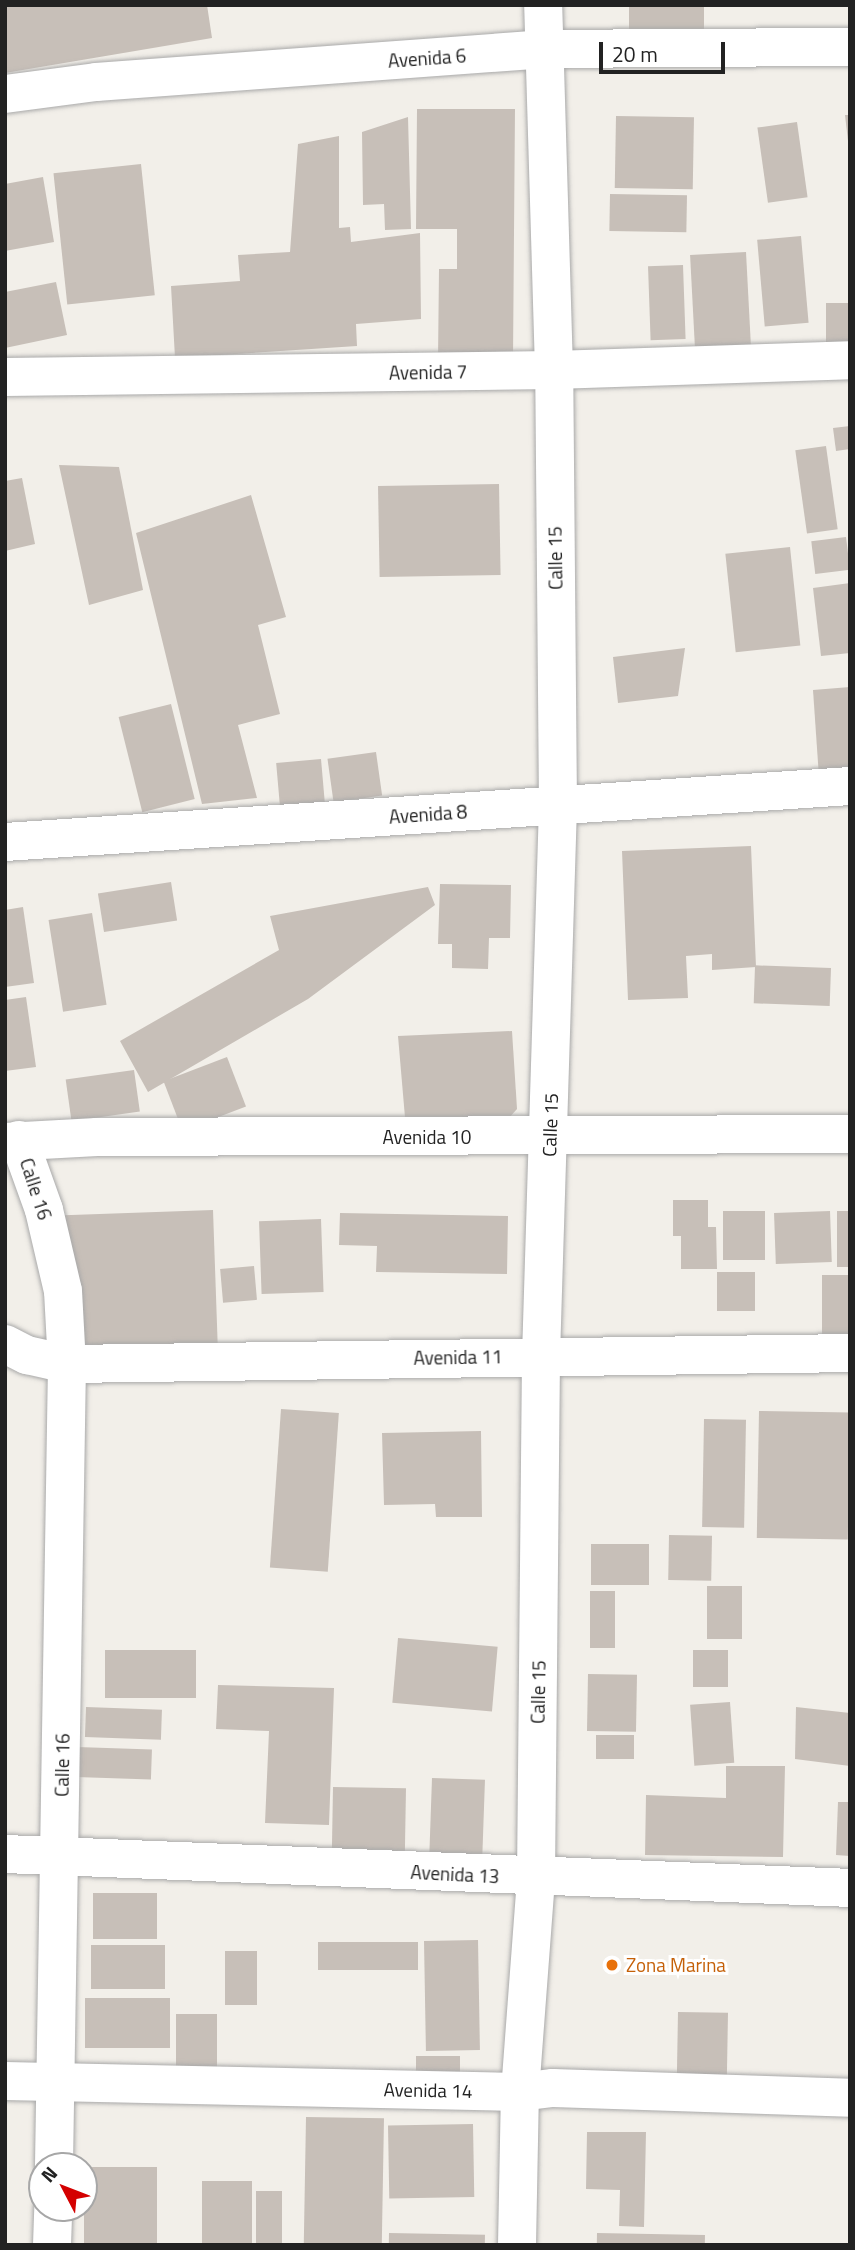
<!DOCTYPE html>
<html>
<head>
<meta charset="utf-8">
<style>
  body { margin:0 }
  #map { position:relative; width:855px; height:2250px; overflow:hidden; background:#f2efe9; font-family:"Titillium Web",sans-serif }
  div>[style] { position:absolute }
  .building>* { inset:0; background:#c7bfb8; transform-origin:0 0 }
  .roads { filter:drop-shadow(0 0 2px #a9a9a9) drop-shadow(0 0 2px #a9a9a9) }
  .minor>* { height:38px; margin:-19px; padding:0 19px; transform-origin:19px; border-radius:19px; background:#fff }
  .dots>* { width:19px; height:19px; translate:-50% -50%; box-sizing:border-box; border:4px solid #fff; border-radius:50% }
  span { translate:-50% -50%; white-space:nowrap; text-align:center; line-height:1.15; -webkit-text-stroke:6px #fff; paint-order:stroke }
  .street-label { font-size:19px; color:#222 }
  .food-label { font-size:19px; color:#c56008 }
  .left { translate:0 -50%; text-align:left }
  .frame { position:absolute; inset:0; border:7px solid #222; pointer-events:none }
  .north { position:absolute; left:28px; top:2152px; width:70px; height:70px; box-sizing:border-box; background:#fff; border:2px solid #a7a7a7; border-radius:50%; rotate:312deg; font-size:19px; font-weight:700; line-height:28px; text-align:center; color:#222 }
  .north::after { content:''; display:block; margin:auto; width:24px; height:32px; background:#d40000; clip-path:polygon(50% 0,100% 100%,50% 72%,0 100%) }
  .scale { position:absolute; left:599px; top:42px; width:126px; height:32px; box-sizing:border-box; border:4px solid #222; border-top:0; padding-left:9px; font-size:21px; line-height:24px; white-space:nowrap; color:#222; -webkit-text-stroke:5px #fff; paint-order:stroke }
</style>
</head>
<body>
<div id="map">
  <div class="building">
    <i style="clip-path:polygon(5px 5px,207px 5px,212px 38px,5px 73px)"></i>
    <i style="left:629px;top:5px;width:75px;height:28px"></i>
    <i style="clip-path:polygon(417px 109px,515px 109px,513px 359px,438px 359px,439px 269px,457px 269px,457px 229px,416px 229px)"></i>
    <i style="clip-path:polygon(845px 115px,850px 115px,850px 141px,848px 141px)"></i>
    <i style="left:616px;top:116px;width:78px;height:72px;rotate:1deg"></i>
    <i style="clip-path:polygon(408px 117px,411px 229px,385px 230px,384px 204px,363px 205px,362px 132px)"></i>
    <i style="left:797px;top:122px;width:76px;height:40px;rotate:82deg"></i>
    <i style="clip-path:polygon(339px 136px,339px 228px,350px 227px,351px 242px,420px 233px,421px 319px,356px 324px,357px 346px,175px 358px,171px 286px,240px 281px,238px 255px,290px 252px,298px 144px)"></i>
    <i style="left:141px;top:164px;width:132px;height:88px;rotate:84deg"></i>
    <i style="clip-path:polygon(43px 177px,54px 242px,5px 251px,5px 184px)"></i>
    <i style="left:610px;top:194px;width:77px;height:37px;rotate:1deg"></i>
    <i style="left:801px;top:236px;width:87px;height:44px;rotate:85deg"></i>
    <i style="left:746px;top:252px;width:103px;height:56px;rotate:87deg"></i>
    <i style="left:683px;top:265px;width:74px;height:35px;rotate:88deg"></i>
    <i style="clip-path:polygon(56px 282px,67px 335px,5px 348px,5px 292px)"></i>
    <i style="left:850px;top:303px;width:48px;height:24px;rotate:90deg"></i>
    <i style="clip-path:polygon(850px 426px,850px 449px,836px 451px,833px 428px)"></i>
    <i style="left:826px;top:446px;width:84px;height:31px;rotate:82deg"></i>
    <i style="clip-path:polygon(59px 465px,119px 467px,143px 590px,89px 605px)"></i>
    <i style="clip-path:polygon(22px 478px,35px 544px,5px 551px,5px 481px)"></i>
    <i style="left:499px;top:484px;width:91px;height:121px;rotate:89deg"></i>
    <i style="clip-path:polygon(251px 495px,286px 617px,258px 625px,280px 714px,238px 725px,257px 798px,202px 804px,136px 533px)"></i>
    <i style="left:846px;top:537px;width:33px;height:35px;rotate:83deg"></i>
    <i style="left:790px;top:547px;width:99px;height:65px;rotate:84deg"></i>
    <i style="clip-path:polygon(850px 583px,850px 653px,821px 656px,813px 588px)"></i>
    <i style="clip-path:polygon(685px 648px,678px 696px,618px 703px,613px 657px)"></i>
    <i style="clip-path:polygon(850px 687px,850px 775px,819px 777px,813px 690px)"></i>
    <i style="left:171px;top:704px;width:98px;height:54px;rotate:76deg"></i>
    <i style="left:376px;top:752px;width:44px;height:49px;rotate:82deg"></i>
    <i style="left:321px;top:759px;width:48px;height:45px;rotate:85deg"></i>
    <i style="clip-path:polygon(751px 846px,756px 967px,712px 970px,712px 954px,686px 956px,688px 998px,628px 1000px,622px 851px)"></i>
    <i style="left:171px;top:882px;width:39px;height:74px;rotate:81deg"></i>
    <i style="clip-path:polygon(440px 884px,511px 885px,510px 938px,489px 938px,488px 969px,452px 968px,452px 944px,438px 944px)"></i>
    <i style="clip-path:polygon(428px 887px,435px 905px,308px 999px,148px 1092px,120px 1041px,279px 950px,270px 916px)"></i>
    <i style="clip-path:polygon(23px 907px,34px 983px,5px 987px,5px 910px)"></i>
    <i style="left:92px;top:913px;width:93px;height:44px;rotate:81deg"></i>
    <i style="left:831px;top:968px;width:38px;height:76px;rotate:92deg"></i>
    <i style="clip-path:polygon(26px 997px,36px 1067px,5px 1071px,5px 1000px)"></i>
    <i style="clip-path:polygon(512px 1031px,517px 1109px,508px 1119px,406px 1129px,398px 1036px)"></i>
    <i style="left:227px;top:1057px;width:53px;height:68px;rotate:69deg"></i>
    <i style="left:134px;top:1070px;width:42px;height:69px;rotate:82deg"></i>
    <i style="clip-path:polygon(673px 1200px,708px 1200px,708px 1227px,716px 1227px,717px 1269px,681px 1269px,681px 1236px,673px 1236px)"></i>
    <i style="left:213px;top:1210px;width:136px;height:149px;rotate:88deg"></i>
    <i style="left:723px;top:1211px;width:42px;height:49px"></i>
    <i style="left:830px;top:1211px;width:51px;height:56px;rotate:88deg"></i>
    <i style="left:837px;top:1211px;width:13px;height:56px"></i>
    <i style="clip-path:polygon(340px 1213px,508px 1216px,507px 1274px,376px 1272px,377px 1246px,339px 1245px)"></i>
    <i style="left:321px;top:1219px;width:73px;height:62px;rotate:88deg"></i>
    <i style="left:254px;top:1266px;width:34px;height:34px;rotate:85deg"></i>
    <i style="left:717px;top:1272px;width:38px;height:39px"></i>
    <i style="left:850px;top:1275px;width:75px;height:28px;rotate:90deg"></i>
    <i style="left:281px;top:1409px;width:58px;height:159px;rotate:4deg"></i>
    <i style="left:759px;top:1411px;width:91px;height:127px;rotate:1deg"></i>
    <i style="left:704px;top:1419px;width:42px;height:108px;rotate:1deg"></i>
    <i style="clip-path:polygon(481px 1431px,482px 1517px,436px 1517px,435px 1504px,384px 1505px,382px 1433px)"></i>
    <i style="left:669px;top:1535px;width:43px;height:45px;rotate:1deg"></i>
    <i style="left:591px;top:1544px;width:58px;height:41px"></i>
    <i style="left:707px;top:1586px;width:35px;height:53px"></i>
    <i style="left:590px;top:1591px;width:25px;height:57px"></i>
    <i style="left:398px;top:1638px;width:100px;height:65px;rotate:5deg"></i>
    <i style="left:196px;top:1650px;width:48px;height:91px;rotate:90deg"></i>
    <i style="left:693px;top:1650px;width:35px;height:37px"></i>
    <i style="left:588px;top:1674px;width:49px;height:57px;rotate:1deg"></i>
    <i style="clip-path:polygon(218px 1685px,334px 1688px,329px 1825px,265px 1823px,269px 1731px,216px 1729px)"></i>
    <i style="left:730px;top:1702px;width:61px;height:40px;rotate:86deg"></i>
    <i style="left:86px;top:1707px;width:76px;height:30px;rotate:2deg"></i>
    <i style="clip-path:polygon(796px 1707px,850px 1713px,850px 1766px,795px 1759px)"></i>
    <i style="left:596px;top:1735px;width:38px;height:24px"></i>
    <i style="left:77px;top:1747px;width:75px;height:30px;rotate:2deg"></i>
    <i style="clip-path:polygon(726px 1766px,785px 1766px,783px 1857px,645px 1855px,646px 1795px,726px 1798px)"></i>
    <i style="left:432px;top:1778px;width:53px;height:80px;rotate:2deg"></i>
    <i style="left:333px;top:1787px;width:73px;height:68px;rotate:1deg"></i>
    <i style="clip-path:polygon(838px 1802px,850px 1802px,850px 1856px,836px 1855px)"></i>
    <i style="left:93px;top:1893px;width:64px;height:46px"></i>
    <i style="left:478px;top:1940px;width:110px;height:54px;rotate:89deg"></i>
    <i style="left:418px;top:1942px;width:28px;height:100px;rotate:90deg"></i>
    <i style="left:91px;top:1945px;width:74px;height:44px"></i>
    <i style="left:225px;top:1951px;width:32px;height:54px"></i>
    <i style="left:170px;top:1998px;width:50px;height:85px;rotate:90deg"></i>
    <i style="left:678px;top:2012px;width:50px;height:83px;rotate:1deg"></i>
    <i style="left:217px;top:2014px;width:58px;height:41px;rotate:90deg"></i>
    <i style="left:460px;top:2056px;width:25px;height:44px;rotate:90deg"></i>
    <i style="left:306px;top:2117px;width:78px;height:128px;rotate:1deg"></i>
    <i style="left:473px;top:2124px;width:73px;height:85px;rotate:89deg"></i>
    <i style="clip-path:polygon(587px 2132px,646px 2132px,644px 2227px,619px 2226px,620px 2190px,586px 2189px)"></i>
    <i style="left:84px;top:2167px;width:73px;height:78px"></i>
    <i style="left:252px;top:2181px;width:64px;height:50px;rotate:90deg"></i>
    <i style="left:256px;top:2191px;width:26px;height:54px"></i>
    <i style="left:389px;top:2233px;width:96px;height:12px;rotate:1deg"></i>
    <i style="left:597px;top:2233px;width:108px;height:12px;rotate:1deg"></i>
  </div>
  <div class="roads">
    <div class="minor">
      <i style="left:5px;top:94px;width:92px;rotate:-7.5deg"></i>
      <i style="left:96px;top:82px;width:448px;rotate:-4.2deg"></i>
      <i style="left:543px;top:49px;width:307px;rotate:-0.4deg"></i>
      <i style="left:5px;top:377px;width:549px;rotate:-0.73deg"></i>
      <i style="left:554px;top:370px;width:296px;rotate:-1.9deg"></i>
      <i style="left:5px;top:842px;width:847px;rotate:-3.79deg"></i>
      <i style="left:19px;top:1140px;width:74px;rotate:70.3deg"></i>
      <i style="left:44px;top:1210px;width:83px;rotate:76.8deg"></i>
      <i style="left:63px;top:1291px;width:73px;rotate:86.9deg"></i>
      <i style="left:67px;top:1364px;width:802px;rotate:90.93deg"></i>
      <i style="left:5px;top:1142px;width:92px;rotate:-3.1deg"></i>
      <i style="left:97px;top:1137px;width:753px;rotate:-0.23deg"></i>
      <i style="left:5px;top:1344px;width:25px;rotate:27deg"></i>
      <i style="left:27px;top:1355px;width:41px;rotate:12.7deg"></i>
      <i style="left:67px;top:1364px;width:783px;rotate:-0.8deg"></i>
      <i style="left:5px;top:1854px;width:846px;rotate:2.3deg"></i>
      <i style="left:5px;top:2081px;width:515px;rotate:1.22deg"></i>
      <i style="left:520px;top:2092px;width:33px;rotate:-7deg"></i>
      <i style="left:553px;top:2088px;width:297px;rotate:1.9deg"></i>
      <i style="left:52px;top:2245px;width:37px;rotate:-88deg"></i>
      <i style="left:517px;top:2245px;width:153px;rotate:-88.9deg"></i>
      <i style="left:520px;top:2092px;width:215px;rotate:-85.7deg"></i>
      <i style="left:536px;top:1878px;width:522px;rotate:-89.45deg"></i>
      <i style="left:541px;top:1356px;width:550px;rotate:-88.23deg"></i>
      <i style="left:558px;top:806px;width:436px;rotate:-90.5deg"></i>
      <i style="left:554px;top:370px;width:365px;rotate:-91.7deg"></i>
    </div>
  </div>
  <div class="dots">
    <i style="left:612px;top:1965px;background:#e8710a"></i>
  </div>
  <div class="street-label">
    <span style="left:427px;top:58px;rotate:-4deg">Avenida 6</span>
    <span style="left:428px;top:372px;rotate:-1deg">Avenida 7</span>
    <span style="left:555px;top:558px;rotate:-91deg">Calle 15</span>
    <span style="left:428px;top:814px;rotate:-4deg">Avenida 8</span>
    <span style="left:550px;top:1125px;rotate:-88deg">Calle 15</span>
    <span style="left:427px;top:1137px">Avenida 10</span>
    <span style="left:36px;top:1189px;rotate:72deg">Calle 16</span>
    <span style="left:458px;top:1357px;rotate:-1deg">Avenida 11</span>
    <span style="left:538px;top:1692px;rotate:-89deg">Calle 15</span>
    <span style="left:62px;top:1765px;rotate:-89deg">Calle 16</span>
    <span style="left:455px;top:1874px;rotate:3deg">Avenida 13</span>
    <span style="left:428px;top:2090px;rotate:1deg">Avenida 14</span>
  </div>
  <div class="food-label">
    <span class="left" style="left:626px;top:1965px">Zona Marina</span>
  </div>
  <div class="frame"></div>
  <div class="north">N</div>
  <div class="scale">20 m</div>
</div>
</body>
</html>
